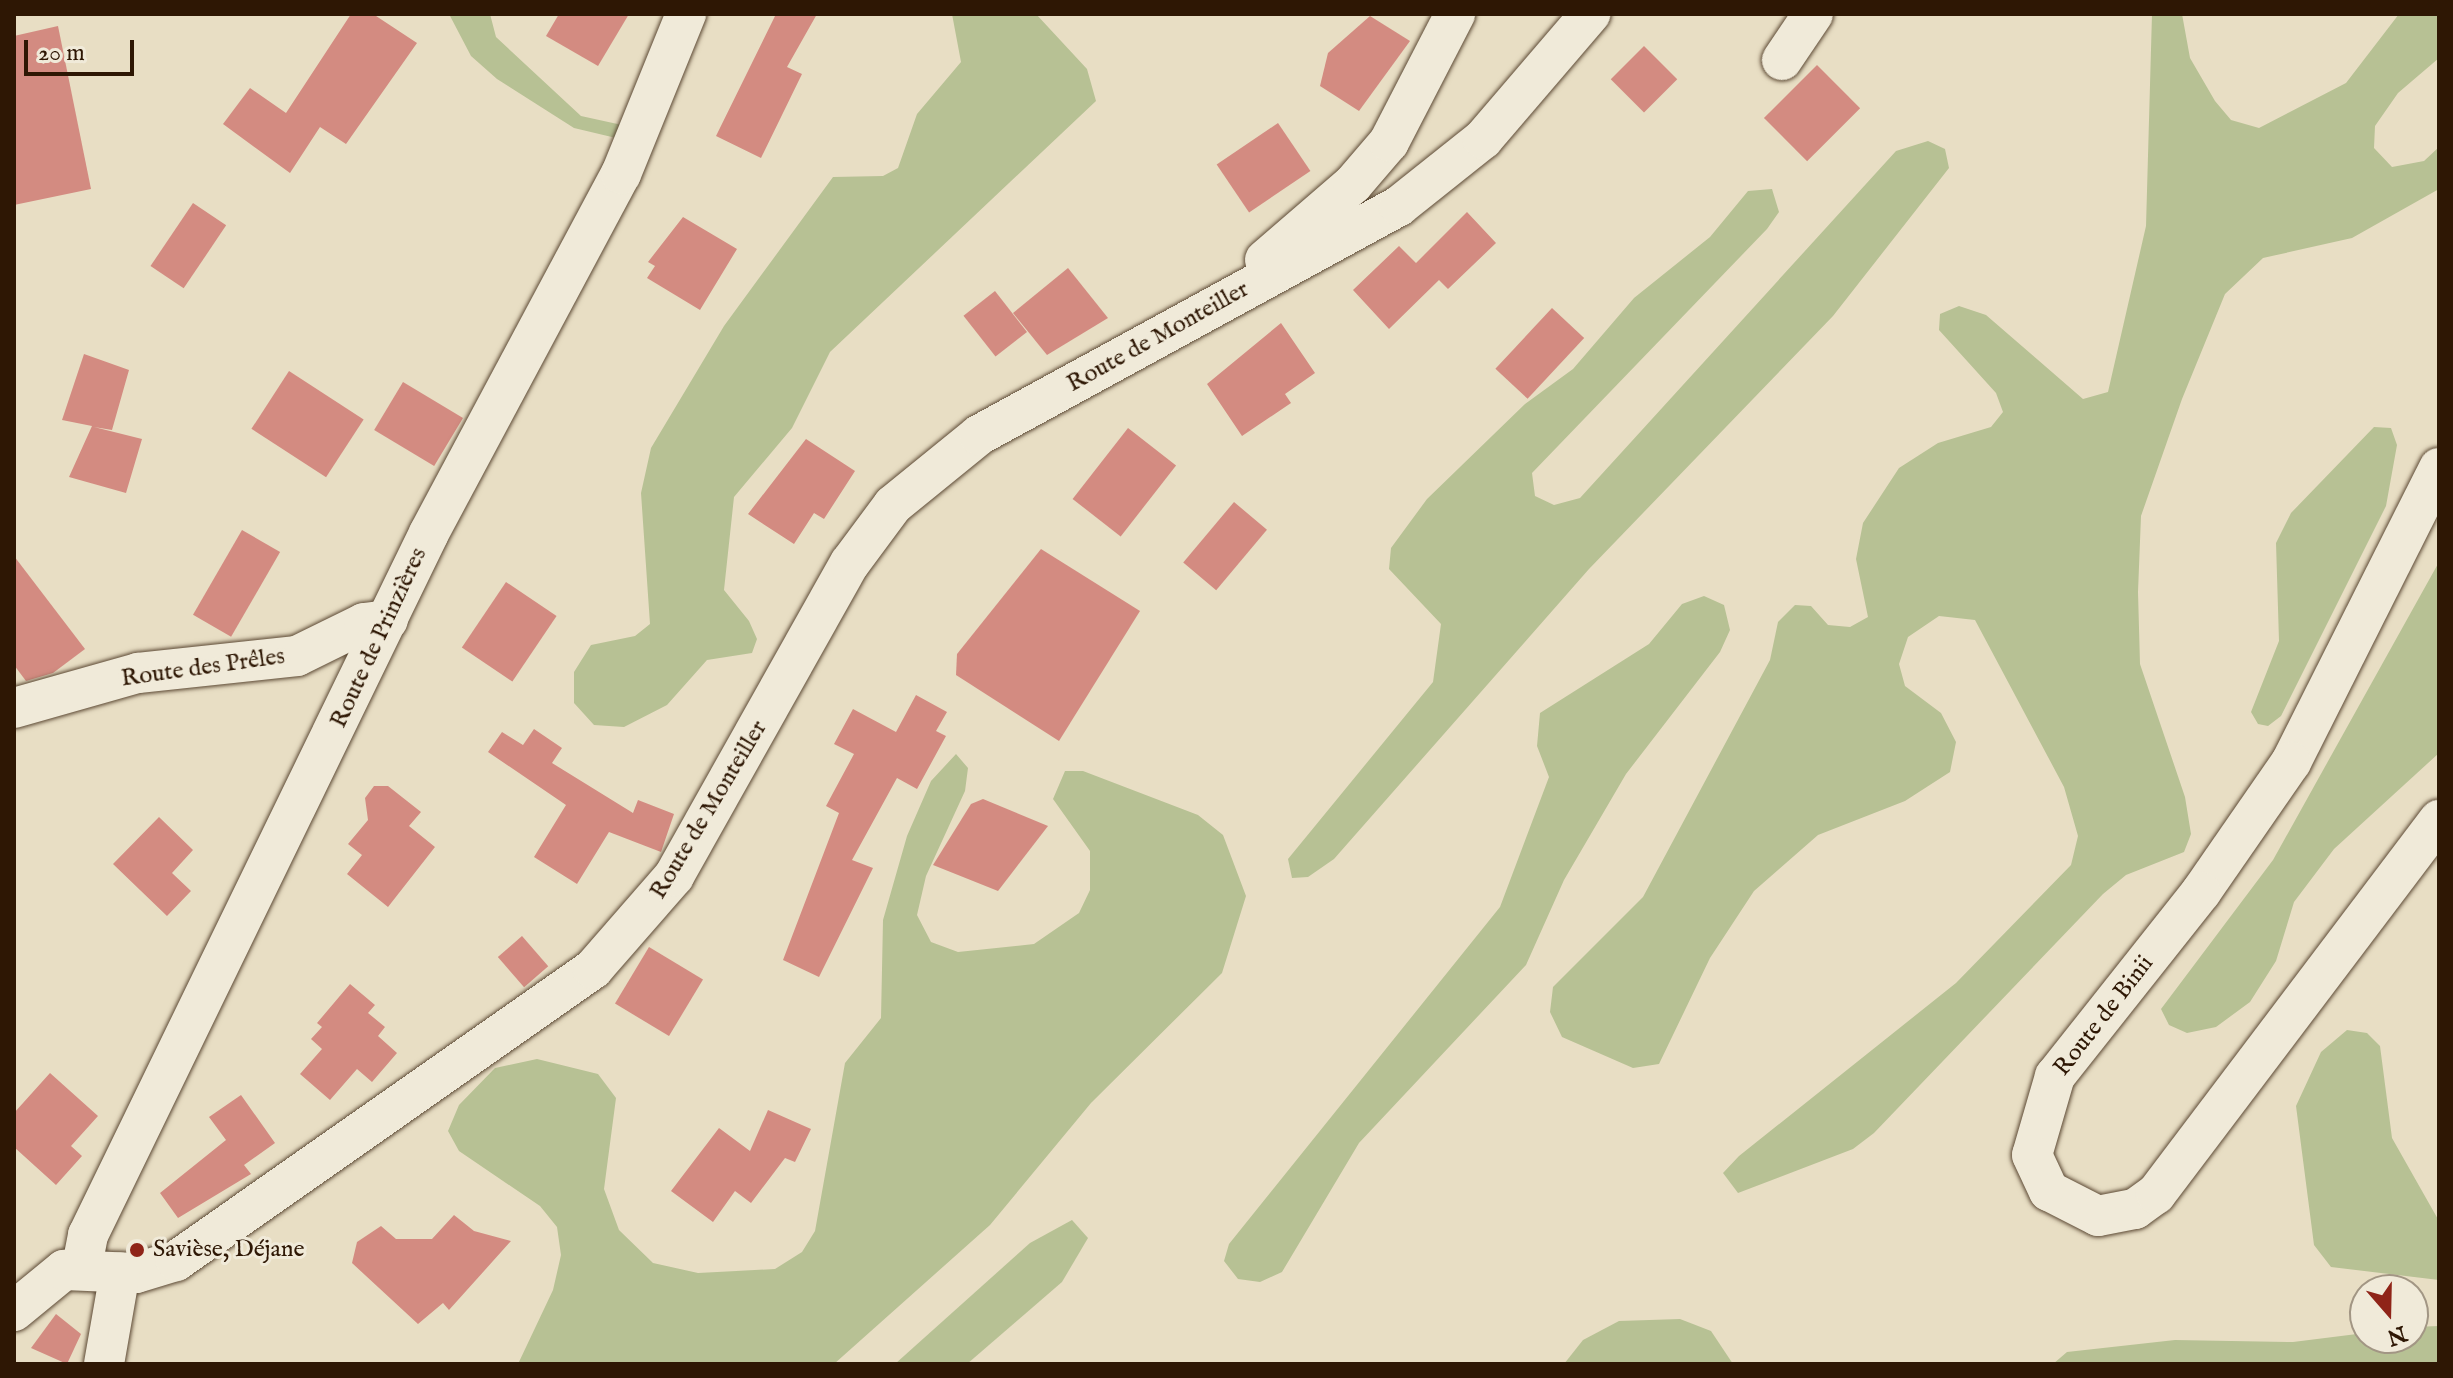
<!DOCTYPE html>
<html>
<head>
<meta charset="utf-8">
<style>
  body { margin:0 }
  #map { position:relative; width:2453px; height:1378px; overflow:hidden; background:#e8dec4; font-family:"IM FELL English",serif }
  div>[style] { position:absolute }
  .green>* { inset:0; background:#b7c194 }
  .building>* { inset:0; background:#d38b81; transform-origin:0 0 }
  .roads { filter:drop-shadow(0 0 2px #5c4934) drop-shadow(0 0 2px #5c4934) }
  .minor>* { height:40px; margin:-20px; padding:0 20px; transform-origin:20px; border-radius:20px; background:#f0ead9 }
  .dots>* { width:22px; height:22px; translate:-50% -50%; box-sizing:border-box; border:4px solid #f0ead9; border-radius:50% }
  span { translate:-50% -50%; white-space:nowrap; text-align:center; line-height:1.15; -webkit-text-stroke:6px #f0ead9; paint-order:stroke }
  .street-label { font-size:24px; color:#2e1704 }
  .poi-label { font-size:24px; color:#2e1704 }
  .left { translate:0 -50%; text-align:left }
  .frame { position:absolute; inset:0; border:16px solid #2e1704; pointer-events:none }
  .north { position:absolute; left:2349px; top:1274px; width:80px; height:80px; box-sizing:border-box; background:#f0ead9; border:2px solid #a29684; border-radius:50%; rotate:160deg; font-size:22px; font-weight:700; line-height:32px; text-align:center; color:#2e1704 }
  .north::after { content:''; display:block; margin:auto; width:28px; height:36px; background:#8f2418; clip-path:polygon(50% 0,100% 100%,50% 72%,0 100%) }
  .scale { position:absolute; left:24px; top:40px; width:110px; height:36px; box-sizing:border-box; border:4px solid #2e1704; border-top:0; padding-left:10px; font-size:24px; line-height:28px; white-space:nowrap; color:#2e1704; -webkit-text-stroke:6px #f0ead9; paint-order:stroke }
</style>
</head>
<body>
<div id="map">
  <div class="green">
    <i style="clip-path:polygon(449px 14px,490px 14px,496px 37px,581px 116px,622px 125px,616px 138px,574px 128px,497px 79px,471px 56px)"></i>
    <i style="clip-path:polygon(952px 14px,1036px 14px,1087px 69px,1096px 101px,830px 352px,792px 428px,734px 497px,724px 590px,749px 621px,757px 639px,752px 653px,707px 660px,667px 705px,624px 727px,594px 725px,574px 703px,574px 672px,591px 645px,635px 636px,650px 624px,641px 493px,651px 448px,724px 326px,833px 177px,883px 176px,898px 168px,917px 114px,961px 62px)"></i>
    <i style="clip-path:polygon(2152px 14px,2182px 14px,2190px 58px,2215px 101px,2231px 120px,2259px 128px,2346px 83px,2399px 14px,2439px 14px,2439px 58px,2398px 93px,2375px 126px,2374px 148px,2392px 167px,2424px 161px,2439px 147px,2439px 189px,2352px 238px,2263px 258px,2225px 294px,2182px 399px,2141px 516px,2138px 592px,2140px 664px,2185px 797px,2191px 834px,2184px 852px,2126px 875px,2103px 894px,1874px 1133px,1853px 1149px,1738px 1193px,1723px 1173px,1739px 1156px,1956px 983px,2071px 865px,2078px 836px,2064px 787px,1975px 620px,1939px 616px,1908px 637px,1899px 664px,1905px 686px,1941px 713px,1956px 742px,1950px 772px,1905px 801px,1818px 835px,1754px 891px,1710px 958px,1659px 1064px,1633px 1068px,1562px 1037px,1550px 1012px,1553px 987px,1643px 897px,1770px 660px,1778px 622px,1795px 605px,1811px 606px,1828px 625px,1850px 627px,1868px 617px,1856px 559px,1863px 523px,1899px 468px,1938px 443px,1991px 427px,2003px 412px,1996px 393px,1939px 330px,1940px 314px,1959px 306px,1986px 315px,2083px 399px,2108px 392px,2146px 226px)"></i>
    <i style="clip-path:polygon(1928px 141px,1945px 149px,1949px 168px,1833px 316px,1589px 569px,1334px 859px,1308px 877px,1292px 878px,1288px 859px,1433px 682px,1441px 624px,1389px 569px,1391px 548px,1427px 499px,1525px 404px,1573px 369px,1634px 298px,1710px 237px,1748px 191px,1772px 189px,1779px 212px,1767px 229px,1532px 473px,1535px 496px,1554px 505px,1580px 498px,1896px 151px)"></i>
    <i style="clip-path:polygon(2374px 427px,2391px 428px,2397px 445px,2386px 506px,2281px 716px,2268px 726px,2258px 724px,2251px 712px,2279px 641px,2276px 543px,2291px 513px)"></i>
    <i style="clip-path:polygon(2439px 562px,2439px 753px,2334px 849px,2294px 902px,2276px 961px,2250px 1002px,2216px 1027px,2187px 1033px,2169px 1025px,2161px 1009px,2273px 860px)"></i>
    <i style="clip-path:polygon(1704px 596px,1724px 605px,1730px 630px,1720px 652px,1626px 774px,1564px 880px,1526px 965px,1359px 1143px,1282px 1272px,1260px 1282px,1238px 1279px,1224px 1261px,1229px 1244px,1500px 907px,1549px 777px,1537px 746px,1540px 713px,1649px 644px,1682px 604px)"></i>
    <i style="clip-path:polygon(956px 754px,968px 768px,965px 791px,926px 876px,917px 915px,931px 942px,958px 952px,1034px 944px,1079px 913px,1090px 890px,1090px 851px,1053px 799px,1065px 771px,1083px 771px,1198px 815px,1223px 835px,1246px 896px,1222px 973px,1091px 1103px,990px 1225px,834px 1364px,518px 1364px,553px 1290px,561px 1255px,557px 1227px,540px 1206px,459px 1151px,448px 1131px,459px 1105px,495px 1068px,537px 1059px,598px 1074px,616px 1098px,604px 1189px,619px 1230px,653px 1263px,698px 1273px,775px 1269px,802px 1252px,815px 1231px,845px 1063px,881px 1018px,883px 920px,907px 836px,931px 781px)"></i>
    <i style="clip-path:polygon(2347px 1030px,2367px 1033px,2380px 1046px,2392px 1138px,2439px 1221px,2439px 1280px,2331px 1267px,2314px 1245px,2296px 1106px,2321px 1052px)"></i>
    <i style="clip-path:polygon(1072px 1220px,1088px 1238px,1062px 1282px,967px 1364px,895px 1364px,1030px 1243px)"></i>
    <i style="clip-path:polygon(1680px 1319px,1711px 1331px,1733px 1364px,1564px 1364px,1583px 1340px,1619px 1321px)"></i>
    <i style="clip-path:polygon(2439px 1326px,2439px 1364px,2053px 1364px,2067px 1352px,2175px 1340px,2293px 1342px,2365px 1333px,2413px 1338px,2413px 1327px)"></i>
  </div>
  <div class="building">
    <i style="clip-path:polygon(351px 14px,373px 14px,417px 43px,346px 144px,320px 127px,290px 173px,223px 124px,250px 88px,286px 113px)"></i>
    <i style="clip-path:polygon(559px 14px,629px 14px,598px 66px,546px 36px)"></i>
    <i style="clip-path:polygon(776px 14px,817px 14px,787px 67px,802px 74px,761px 158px,716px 136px)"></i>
    <i style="clip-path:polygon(1370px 16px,1410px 41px,1359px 111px,1320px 86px,1328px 53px)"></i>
    <i style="clip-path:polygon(58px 26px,91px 189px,14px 205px,14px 36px)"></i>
    <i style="left:1644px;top:46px;width:47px;height:47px;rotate:45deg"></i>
    <i style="left:1817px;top:65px;width:61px;height:75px;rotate:45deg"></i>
    <i style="left:1278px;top:123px;width:58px;height:74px;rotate:56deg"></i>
    <i style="left:193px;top:203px;width:40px;height:76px;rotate:34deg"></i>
    <i style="clip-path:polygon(1467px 212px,1496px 243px,1448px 289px,1439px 280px,1389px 329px,1353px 290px,1399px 246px,1416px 263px)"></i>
    <i style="clip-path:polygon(683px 217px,737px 249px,700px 310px,647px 278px,655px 266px,648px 262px)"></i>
    <i style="clip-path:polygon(1068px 268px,1108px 318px,1047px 355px,1013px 313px)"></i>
    <i style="left:995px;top:291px;width:52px;height:40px;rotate:52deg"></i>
    <i style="left:1552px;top:308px;width:44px;height:83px;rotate:43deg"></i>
    <i style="clip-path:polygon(1281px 323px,1315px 373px,1285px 394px,1291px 403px,1242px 436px,1207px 384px)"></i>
    <i style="clip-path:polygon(84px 354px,129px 370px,112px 430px,94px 427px,142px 439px,126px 493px,69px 477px,92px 426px,62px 420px)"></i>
    <i style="left:289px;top:371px;width:89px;height:69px;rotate:33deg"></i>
    <i style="left:403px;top:382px;width:70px;height:56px;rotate:31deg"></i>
    <i style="left:1128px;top:428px;width:61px;height:90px;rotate:38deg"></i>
    <i style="clip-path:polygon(806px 439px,855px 471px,824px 519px,814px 513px,794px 544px,748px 514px)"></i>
    <i style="left:1234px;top:502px;width:43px;height:79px;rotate:40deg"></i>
    <i style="left:242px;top:530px;width:44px;height:98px;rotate:30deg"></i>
    <i style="clip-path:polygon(1041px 549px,1140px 611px,1059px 741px,956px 675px,957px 654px)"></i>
    <i style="clip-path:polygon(14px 556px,85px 649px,53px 673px,26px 681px,14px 665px)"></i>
    <i style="left:506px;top:582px;width:61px;height:79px;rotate:34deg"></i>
    <i style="clip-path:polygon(916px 695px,947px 712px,936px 731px,946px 736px,917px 789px,897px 778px,852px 860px,873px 868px,819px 977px,783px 960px,839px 813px,826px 806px,854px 754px,834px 744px,853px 709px,896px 732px)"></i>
    <i style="clip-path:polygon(534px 729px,562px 748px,552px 763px,633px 813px,638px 800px,674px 814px,661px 852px,609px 832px,577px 884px,534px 857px,566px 805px,488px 752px,502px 732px,523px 745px)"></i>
    <i style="clip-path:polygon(374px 786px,388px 786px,421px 812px,409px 826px,435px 847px,388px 907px,347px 874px,362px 855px,348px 844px,368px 820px,365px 798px)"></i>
    <i style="clip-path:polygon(983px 799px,1048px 826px,998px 891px,933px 865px,971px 804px)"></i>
    <i style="clip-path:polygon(159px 817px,193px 850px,172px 873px,191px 891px,167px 916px,113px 864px)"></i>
    <i style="left:522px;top:936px;width:40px;height:32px;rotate:49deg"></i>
    <i style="left:649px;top:947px;width:63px;height:66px;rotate:31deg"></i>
    <i style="clip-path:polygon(350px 984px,375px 1005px,368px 1013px,385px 1027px,378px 1036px,397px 1053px,372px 1082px,357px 1069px,330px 1100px,300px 1074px,322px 1049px,311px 1039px,322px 1027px,317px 1023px)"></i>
    <i style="clip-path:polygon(50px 1073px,98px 1116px,71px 1146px,82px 1156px,56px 1185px,14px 1147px,14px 1113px)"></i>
    <i style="clip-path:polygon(241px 1095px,275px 1143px,244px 1165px,251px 1174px,178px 1218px,160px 1193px,226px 1140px,209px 1117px)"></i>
    <i style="clip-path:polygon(768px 1110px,811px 1129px,795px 1162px,785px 1158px,751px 1203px,735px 1191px,713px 1222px,671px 1191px,719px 1128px,750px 1151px)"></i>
    <i style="clip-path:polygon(454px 1215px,474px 1231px,511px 1241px,449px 1310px,443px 1303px,418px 1324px,352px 1263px,357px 1242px,381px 1226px,396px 1239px,432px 1239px)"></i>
    <i style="clip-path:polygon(56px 1314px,81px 1334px,67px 1364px,31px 1348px)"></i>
  </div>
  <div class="roads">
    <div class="minor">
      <i style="left:1782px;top:60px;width:55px;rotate:-56deg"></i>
      <i style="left:1265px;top:260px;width:116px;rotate:-40.8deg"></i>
      <i style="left:1353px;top:184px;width:55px;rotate:-49.4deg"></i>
      <i style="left:1389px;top:142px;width:144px;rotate:-62.7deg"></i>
      <i style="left:2439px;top:468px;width:329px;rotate:116.7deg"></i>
      <i style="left:2291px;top:762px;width:158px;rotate:124.7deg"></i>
      <i style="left:2201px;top:892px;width:235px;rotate:128.4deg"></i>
      <i style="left:2055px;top:1076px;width:82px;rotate:106.2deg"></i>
      <i style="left:2032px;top:1155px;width:40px;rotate:65deg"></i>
      <i style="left:2049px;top:1191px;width:55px;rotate:27deg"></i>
      <i style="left:2098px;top:1216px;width:38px;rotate:-11deg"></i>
      <i style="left:2135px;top:1209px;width:26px;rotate:-36deg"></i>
      <i style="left:2156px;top:1194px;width:469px;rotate:-52.9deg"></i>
      <i style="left:14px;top:708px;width:129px;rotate:-15.8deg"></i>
      <i style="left:138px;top:673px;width:160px;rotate:-6.1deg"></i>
      <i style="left:297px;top:656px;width:75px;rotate:-26.2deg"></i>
      <i style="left:364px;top:623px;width:24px;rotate:-7deg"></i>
      <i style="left:82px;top:1266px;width:32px;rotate:-79deg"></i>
      <i style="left:88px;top:1235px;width:780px;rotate:-64.09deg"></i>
      <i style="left:429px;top:533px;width:407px;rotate:-61.9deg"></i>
      <i style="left:621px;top:174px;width:173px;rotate:-67.9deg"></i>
      <i style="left:14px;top:1311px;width:65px;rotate:-39.4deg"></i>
      <i style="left:64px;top:1270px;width:72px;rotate:2.4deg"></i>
      <i style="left:136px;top:1273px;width:42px;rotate:-16.7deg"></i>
      <i style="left:176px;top:1261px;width:509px;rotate:-35deg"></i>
      <i style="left:593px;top:969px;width:123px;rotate:-48.9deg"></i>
      <i style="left:674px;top:876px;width:359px;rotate:-60.7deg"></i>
      <i style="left:850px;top:563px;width:72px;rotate:-53.4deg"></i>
      <i style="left:893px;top:505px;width:111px;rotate:-39.1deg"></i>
      <i style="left:979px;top:435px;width:478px;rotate:-28.6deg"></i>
      <i style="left:1399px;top:206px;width:107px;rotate:-38.6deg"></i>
      <i style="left:1483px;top:139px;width:165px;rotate:-49.4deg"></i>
      <i style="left:104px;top:1364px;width:93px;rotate:-80.1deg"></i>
    </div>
  </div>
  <div class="dots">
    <i style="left:137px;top:1250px;background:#8f2418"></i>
  </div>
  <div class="street-label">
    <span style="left:1158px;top:337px;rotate:-29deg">Route de Monteiller</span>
    <span style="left:379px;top:638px;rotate:-65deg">Route de Prinzières</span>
    <span style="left:203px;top:668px;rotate:-8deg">Route des Prêles</span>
    <span style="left:709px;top:810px;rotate:-59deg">Route de Monteiller</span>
    <span style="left:2104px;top:1016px;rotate:-52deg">Route de Binii</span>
  </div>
  <div class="poi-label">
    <span class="left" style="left:153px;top:1250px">Savièse, Déjane</span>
  </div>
  <div class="frame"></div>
  <div class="north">N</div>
  <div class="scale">20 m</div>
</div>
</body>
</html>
